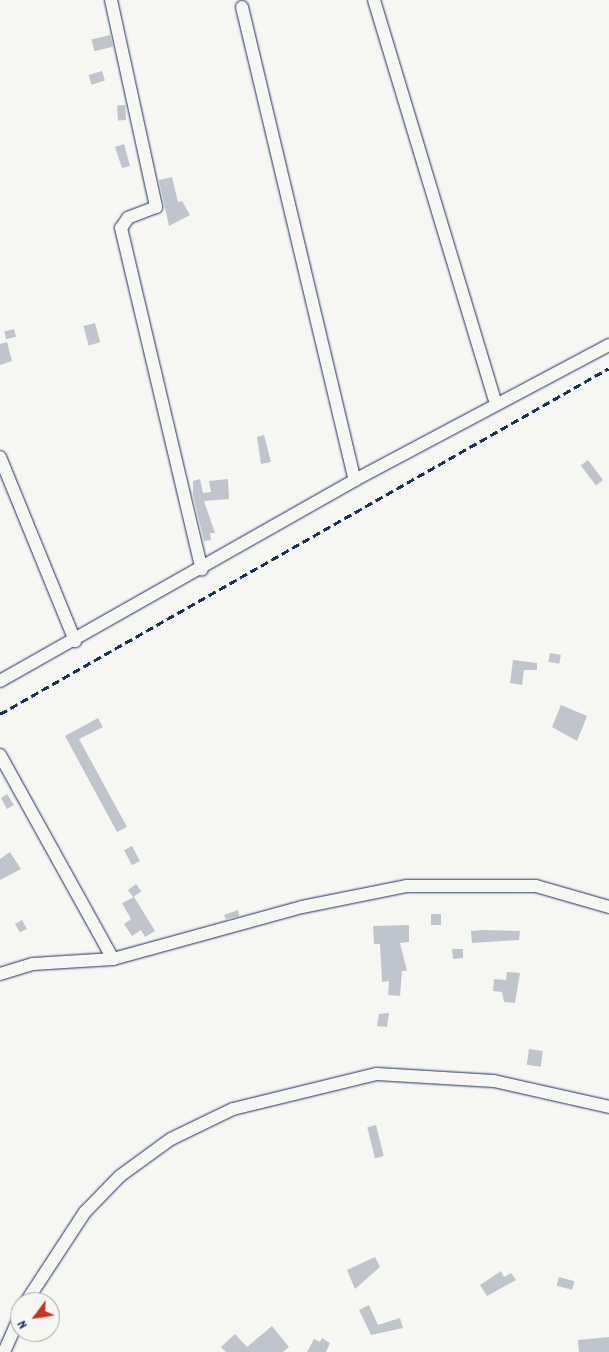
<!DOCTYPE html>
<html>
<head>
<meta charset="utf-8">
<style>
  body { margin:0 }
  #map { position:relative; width:609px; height:1352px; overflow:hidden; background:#f6f6f2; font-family:Dekko,sans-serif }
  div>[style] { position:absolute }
  .building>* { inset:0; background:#c0c4cd; transform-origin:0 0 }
  .roads { filter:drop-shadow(0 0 1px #1b2f5e) drop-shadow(0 0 1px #1b2f5e) }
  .street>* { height:12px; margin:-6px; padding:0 6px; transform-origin:6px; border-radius:6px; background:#f6f6f2 }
  .rail>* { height:3px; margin-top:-1.5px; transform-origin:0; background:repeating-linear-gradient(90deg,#1b2f5e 0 8px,transparent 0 12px) }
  span { translate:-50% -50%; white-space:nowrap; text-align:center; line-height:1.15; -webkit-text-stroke:5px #f6f6f2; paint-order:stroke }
  .north { position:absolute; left:10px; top:1292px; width:50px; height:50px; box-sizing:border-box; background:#f6f6f2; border:1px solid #9ea6b7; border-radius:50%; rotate:239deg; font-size:14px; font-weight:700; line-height:20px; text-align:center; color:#1b2f5e }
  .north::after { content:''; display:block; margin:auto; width:18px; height:22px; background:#c8321e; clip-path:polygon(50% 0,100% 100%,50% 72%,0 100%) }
</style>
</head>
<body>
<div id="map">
  <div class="building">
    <i style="left:110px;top:35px;width:12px;height:19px;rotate:76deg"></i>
    <i style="left:102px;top:71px;width:10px;height:14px;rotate:73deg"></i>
    <i style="left:125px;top:105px;width:15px;height:8px;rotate:86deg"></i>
    <i style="clip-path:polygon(124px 144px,130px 166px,122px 168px,115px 147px)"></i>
    <i style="clip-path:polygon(172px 177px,178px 202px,182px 201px,190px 215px,169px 226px,159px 180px)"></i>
    <i style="left:95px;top:323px;width:20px;height:12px;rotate:75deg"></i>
    <i style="left:14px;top:329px;width:8px;height:10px;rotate:76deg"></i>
    <i style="clip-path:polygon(7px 342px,12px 361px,0 365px,0 344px)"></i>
    <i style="clip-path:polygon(264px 435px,271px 462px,261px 464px,257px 437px)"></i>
    <i style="left:588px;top:460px;width:25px;height:9px;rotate:53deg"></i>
    <i style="clip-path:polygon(200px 479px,203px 493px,211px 492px,209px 481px,228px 479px,229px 499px,204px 501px,215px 533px,210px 533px,211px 540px,204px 541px,193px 495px,193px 481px)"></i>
    <i style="left:550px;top:653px;width:11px;height:9px;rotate:10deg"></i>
    <i style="clip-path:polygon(513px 660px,537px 663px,537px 670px,524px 670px,522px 685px,510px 683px)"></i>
    <i style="clip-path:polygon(561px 705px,587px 716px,577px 741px,552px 727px)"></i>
    <i style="clip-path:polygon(98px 718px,103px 727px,79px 739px,127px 827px,117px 832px,65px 736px)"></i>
    <i style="clip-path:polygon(7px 794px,14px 805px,7px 809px,1px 798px)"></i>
    <i style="left:132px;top:846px;width:17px;height:9px;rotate:62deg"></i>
    <i style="clip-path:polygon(10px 852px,21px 869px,0 880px,0 859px)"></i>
    <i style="left:136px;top:884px;width:9px;height:10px;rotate:54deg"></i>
    <i style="clip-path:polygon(134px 897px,155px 931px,145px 937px,141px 930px,132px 936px,124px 924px,131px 919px,122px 903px)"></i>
    <i style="clip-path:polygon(238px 910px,239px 916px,226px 919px,224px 915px)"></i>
    <i style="left:431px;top:914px;width:10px;height:11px"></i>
    <i style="left:22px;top:920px;width:10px;height:8px;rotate:61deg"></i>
    <i style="clip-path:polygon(409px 925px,409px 942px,400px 943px,407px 971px,402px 971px,400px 996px,388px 995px,389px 981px,382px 982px,380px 944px,374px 944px,373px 926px)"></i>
    <i style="clip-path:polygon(471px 931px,483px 930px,520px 931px,519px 940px,472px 943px)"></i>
    <i style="clip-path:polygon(452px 949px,463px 949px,463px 958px,453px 959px)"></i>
    <i style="clip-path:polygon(507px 972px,520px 973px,515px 1003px,504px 1002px,502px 992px,493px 991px,494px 979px,506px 980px)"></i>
    <i style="clip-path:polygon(389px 1013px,387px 1027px,377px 1026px,379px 1014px)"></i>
    <i style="left:529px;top:1049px;width:14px;height:16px;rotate:8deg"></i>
    <i style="left:376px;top:1125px;width:32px;height:9px;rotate:76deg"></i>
    <i style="clip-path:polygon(375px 1257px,380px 1267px,355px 1289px,347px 1270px)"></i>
    <i style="clip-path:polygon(501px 1271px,504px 1277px,511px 1273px,516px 1280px,487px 1296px,480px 1285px)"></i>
    <i style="left:559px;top:1277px;width:16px;height:9px;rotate:15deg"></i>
    <i style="clip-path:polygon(369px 1305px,378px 1325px,400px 1318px,403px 1328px,371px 1335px,359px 1310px)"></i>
    <i style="clip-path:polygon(272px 1326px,289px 1347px,283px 1352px,226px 1352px,221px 1347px,235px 1334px,247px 1347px)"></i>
    <i style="clip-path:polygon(609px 1337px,609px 1352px,579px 1352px,578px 1340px)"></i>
    <i style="clip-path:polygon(322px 1338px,330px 1343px,326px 1352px,307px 1352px,314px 1339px,320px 1342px)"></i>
  </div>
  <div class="roads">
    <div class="street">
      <i style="left:111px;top:0;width:212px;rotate:77.7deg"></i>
      <i style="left:156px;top:207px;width:30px;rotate:159deg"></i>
      <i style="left:128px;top:218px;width:12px;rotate:125deg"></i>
      <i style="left:121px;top:228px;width:351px;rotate:76.7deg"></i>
      <i style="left:374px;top:0;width:422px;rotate:73.2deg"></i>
      <i style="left:242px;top:7px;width:486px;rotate:76.6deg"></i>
      <i style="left:0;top:457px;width:199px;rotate:67.8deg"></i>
      <i style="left:0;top:681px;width:408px;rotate:-29.5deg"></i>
      <i style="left:355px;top:480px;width:288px;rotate:-28deg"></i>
      <i style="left:0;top:755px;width:233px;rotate:61deg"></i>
      <i style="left:0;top:974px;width:34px;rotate:-17deg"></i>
      <i style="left:33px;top:964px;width:80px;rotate:-3.6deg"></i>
      <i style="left:113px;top:959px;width:196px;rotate:-15.4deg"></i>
      <i style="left:302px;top:907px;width:106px;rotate:-11.4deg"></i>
      <i style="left:406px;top:886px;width:130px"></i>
      <i style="left:536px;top:886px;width:76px;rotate:16deg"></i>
      <i style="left:26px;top:1302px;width:108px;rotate:-56.8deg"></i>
      <i style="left:85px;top:1212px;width:50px;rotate:-45.8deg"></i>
      <i style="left:120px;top:1176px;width:63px;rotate:-36deg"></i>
      <i style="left:171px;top:1139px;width:69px;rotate:-25.8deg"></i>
      <i style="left:233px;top:1109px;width:148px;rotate:-13.7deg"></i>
      <i style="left:377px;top:1074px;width:117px;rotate:3.4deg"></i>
      <i style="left:494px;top:1081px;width:118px;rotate:12.7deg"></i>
      <i style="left:4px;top:1352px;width:39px;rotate:-66deg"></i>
    </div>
  </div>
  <div class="rail">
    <i style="left:0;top:714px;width:700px;rotate:-29.6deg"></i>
  </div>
  <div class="north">N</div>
</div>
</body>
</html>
